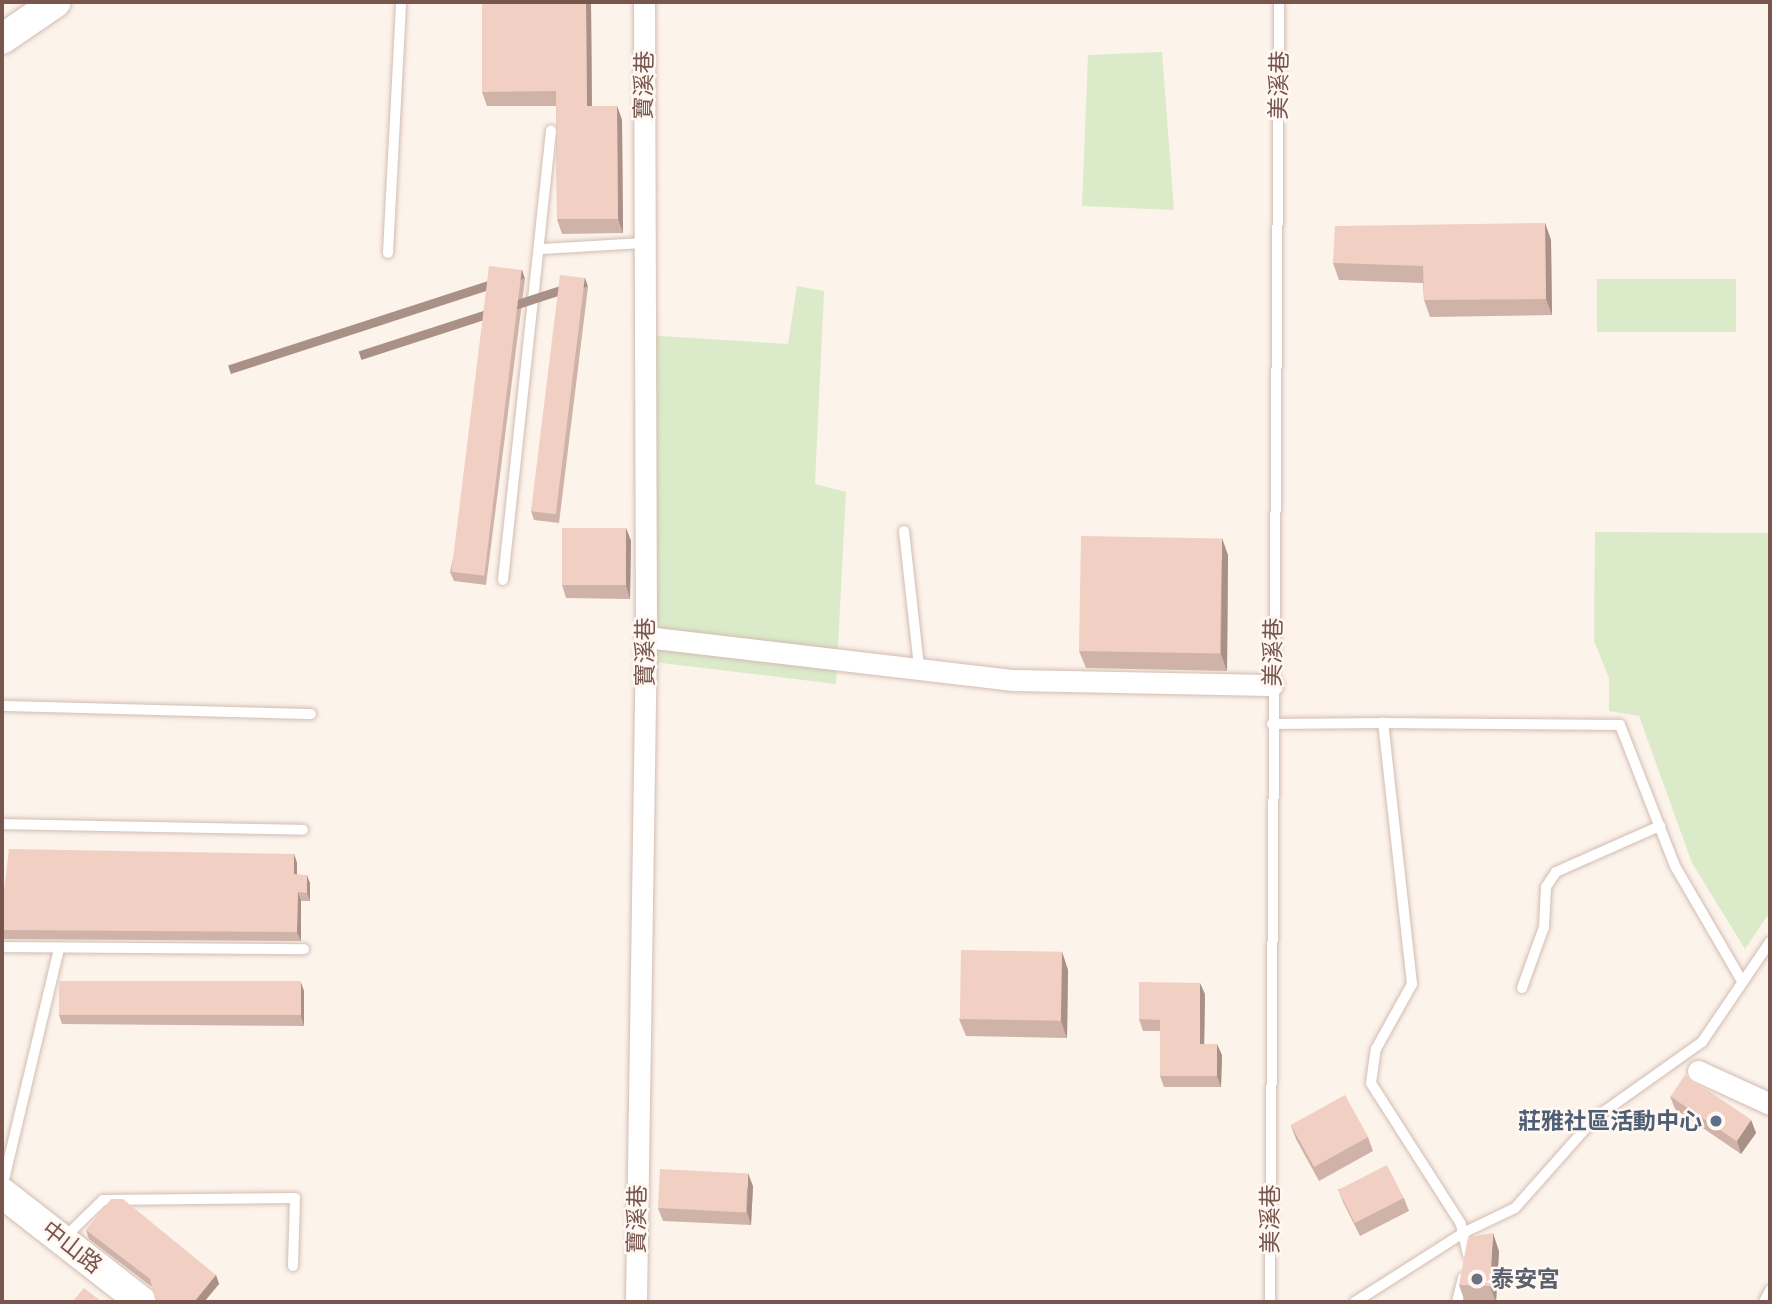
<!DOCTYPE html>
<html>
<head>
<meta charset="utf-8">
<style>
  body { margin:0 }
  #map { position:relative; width:1772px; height:1304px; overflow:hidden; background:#fcf3eb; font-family:Cabin,"Noto Sans TC",sans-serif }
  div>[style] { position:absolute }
  .green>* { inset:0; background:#dbebc9; transform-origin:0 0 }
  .roads { filter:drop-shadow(0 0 2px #d2bcb2) drop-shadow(0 0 2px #d2bcb2) }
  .lane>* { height:10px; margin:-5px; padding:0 5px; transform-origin:5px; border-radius:5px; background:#fff }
  .street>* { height:21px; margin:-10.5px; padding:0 10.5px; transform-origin:10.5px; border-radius:10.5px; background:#fff }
  .secondary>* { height:30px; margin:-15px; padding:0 15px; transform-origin:15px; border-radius:15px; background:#fff }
  .wall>* { inset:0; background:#cfb2a8 }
  .shaded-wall>* { inset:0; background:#a99188; transform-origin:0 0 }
  .building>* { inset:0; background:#f1cfc3; transform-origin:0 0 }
  .dots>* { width:19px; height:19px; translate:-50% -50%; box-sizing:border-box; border:4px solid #fff8f2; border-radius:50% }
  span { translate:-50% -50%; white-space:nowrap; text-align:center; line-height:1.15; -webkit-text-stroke:5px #fff8f2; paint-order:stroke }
  .street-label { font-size:23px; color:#78564e }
  .service-label { font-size:23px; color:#4e5e75; font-weight:700 }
  .right { translate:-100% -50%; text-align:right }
  .worship-label { font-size:23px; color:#5b616d; font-weight:700 }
  .left { translate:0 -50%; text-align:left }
  .frame { position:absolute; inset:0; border:4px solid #78564e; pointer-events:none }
</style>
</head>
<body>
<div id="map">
  <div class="green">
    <i style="clip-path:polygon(1162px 52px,1174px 210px,1082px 206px,1088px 55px)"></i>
    <i style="left:1736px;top:279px;width:53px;height:139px;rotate:90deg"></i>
    <i style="clip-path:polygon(797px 286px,824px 291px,815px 484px,846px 492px,836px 684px,645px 661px,644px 335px,788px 344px)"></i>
    <i style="clip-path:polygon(1595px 532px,1770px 533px,1770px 912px,1745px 949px,1692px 863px,1639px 716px,1609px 711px,1609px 678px,1594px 641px)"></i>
  </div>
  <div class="roads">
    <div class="lane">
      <i style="left:543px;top:249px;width:99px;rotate:-3.5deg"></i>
      <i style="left:388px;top:253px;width:251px;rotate:-87deg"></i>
      <i style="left:904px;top:531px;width:136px;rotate:83.7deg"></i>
      <i style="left:503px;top:580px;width:452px;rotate:-83.9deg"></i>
      <i style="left:2px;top:706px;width:309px;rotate:1.5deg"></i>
      <i style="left:1272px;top:724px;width:111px;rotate:-0.5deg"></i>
      <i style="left:2px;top:824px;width:301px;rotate:1.1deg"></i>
      <i style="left:2px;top:947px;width:302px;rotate:0.4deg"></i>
      <i style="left:1522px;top:988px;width:65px;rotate:-70.2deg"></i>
      <i style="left:1544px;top:927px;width:40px;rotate:-87.1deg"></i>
      <i style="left:1546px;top:887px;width:18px;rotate:-56deg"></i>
      <i style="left:1556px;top:872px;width:114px;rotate:-23.9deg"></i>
      <i style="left:2px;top:1188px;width:246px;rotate:-76.6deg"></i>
      <i style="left:65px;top:1237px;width:53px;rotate:-44.2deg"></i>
      <i style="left:103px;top:1200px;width:192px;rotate:-0.6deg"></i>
      <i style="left:295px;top:1198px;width:68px;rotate:91.7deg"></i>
      <i style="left:1468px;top:1255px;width:32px;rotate:-103deg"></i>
      <i style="left:1461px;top:1224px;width:167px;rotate:-122.6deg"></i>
      <i style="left:1371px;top:1083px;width:34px;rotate:-82deg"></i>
      <i style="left:1376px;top:1049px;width:74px;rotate:-61deg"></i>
      <i style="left:1412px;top:984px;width:263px;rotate:-96.3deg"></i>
      <i style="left:1383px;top:723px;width:237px;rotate:0.5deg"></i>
      <i style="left:1620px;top:725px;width:151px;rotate:68.7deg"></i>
      <i style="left:1675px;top:866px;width:133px;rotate:59.8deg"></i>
      <i style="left:1270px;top:1302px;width:1300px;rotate:-89.6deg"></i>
      <i style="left:1355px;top:1302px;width:130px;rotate:-32.5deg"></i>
      <i style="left:1465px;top:1232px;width:55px;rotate:-25.6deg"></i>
      <i style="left:1515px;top:1208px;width:120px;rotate:-48.4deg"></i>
      <i style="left:1595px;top:1118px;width:131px;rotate:-35.4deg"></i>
      <i style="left:1702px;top:1042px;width:121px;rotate:-55.8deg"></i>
      <i style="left:1457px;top:1302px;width:25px;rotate:-76deg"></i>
      <i style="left:1764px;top:1302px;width:13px;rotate:-63deg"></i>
    </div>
    <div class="street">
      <i style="left:646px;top:637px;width:370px;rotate:6.7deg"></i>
      <i style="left:1013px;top:680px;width:259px;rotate:1.1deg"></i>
      <i style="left:1698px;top:1071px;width:79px;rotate:24.6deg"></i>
      <i style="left:636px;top:1302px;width:665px;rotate:-89.14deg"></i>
      <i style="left:646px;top:637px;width:635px;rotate:-90.18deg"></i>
    </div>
    <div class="secondary">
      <i style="left:2px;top:39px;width:65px;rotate:-34.4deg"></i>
      <i style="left:2px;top:1193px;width:177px;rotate:37.9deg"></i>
    </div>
  </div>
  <div class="wall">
    <i style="clip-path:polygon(482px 2px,591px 2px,592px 106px,617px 106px,622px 120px,623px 233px,562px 234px,557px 219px,556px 106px,487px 106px,482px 92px)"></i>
    <i style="clip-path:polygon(1545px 223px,1551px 240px,1552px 315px,1430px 317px,1424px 300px,1423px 283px,1339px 280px,1333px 263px)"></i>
    <i style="clip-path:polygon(522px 270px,525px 279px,486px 585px,454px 581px,450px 572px)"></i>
    <i style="clip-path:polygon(585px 278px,588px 287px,559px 523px,534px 520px,531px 511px)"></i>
    <i style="clip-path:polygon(626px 528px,631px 541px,630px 599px,566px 598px,562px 585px)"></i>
    <i style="clip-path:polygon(1228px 555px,1227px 671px,1086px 668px,1079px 651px)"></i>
    <i style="clip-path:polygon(294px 854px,297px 863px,297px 874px,310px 883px,310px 901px,301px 901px,301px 941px,2px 939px,2px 908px)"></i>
    <i style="clip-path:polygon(1062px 952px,1068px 970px,1067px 1038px,966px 1036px,959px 1019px)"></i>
    <i style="clip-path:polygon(301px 983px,304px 991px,304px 1026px,62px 1024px,59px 1015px)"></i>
    <i style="clip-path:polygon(1205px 994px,1204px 1044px,1222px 1055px,1221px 1087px,1164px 1087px,1160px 1076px,1160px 1031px,1143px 1031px,1139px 1019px)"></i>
    <i style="clip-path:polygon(1670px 1096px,1751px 1120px,1756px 1133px,1741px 1154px,1675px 1109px)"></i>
    <i style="clip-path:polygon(1291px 1126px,1368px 1137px,1373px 1151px,1319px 1181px,1296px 1139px)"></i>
    <i style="clip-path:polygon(753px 1186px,751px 1225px,663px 1221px,658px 1208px)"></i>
    <i style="clip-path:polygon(1338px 1189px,1404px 1198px,1409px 1211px,1360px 1236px,1343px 1202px)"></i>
    <i style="clip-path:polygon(86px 1230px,216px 1275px,219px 1284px,204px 1302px,156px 1302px,152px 1287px,89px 1239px)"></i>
    <i style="clip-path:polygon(1499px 1251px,1496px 1302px,1465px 1302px,1459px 1285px)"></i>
  </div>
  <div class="shaded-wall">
    <i style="clip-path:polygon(586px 2px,591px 2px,592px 120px,587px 106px)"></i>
    <i style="clip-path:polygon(617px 106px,622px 120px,623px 233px,618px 219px)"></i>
    <i style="clip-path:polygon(1545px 223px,1551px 240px,1552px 315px,1546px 299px)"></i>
    <i style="left:522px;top:270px;width:9px;height:309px;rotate:72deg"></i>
    <i style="left:585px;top:278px;width:9px;height:238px;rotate:72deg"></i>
    <i style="clip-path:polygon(626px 528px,631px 541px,630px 599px,626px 585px)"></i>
    <i style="clip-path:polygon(1222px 538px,1228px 555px,1227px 671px,1221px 654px)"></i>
    <i style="clip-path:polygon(294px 854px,297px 863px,297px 883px,294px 874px)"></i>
    <i style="clip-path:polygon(307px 875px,310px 883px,310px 901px,307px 893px)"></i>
    <i style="clip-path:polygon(298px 892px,301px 901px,301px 941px,297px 932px)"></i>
    <i style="clip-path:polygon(1062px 952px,1068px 970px,1067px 1038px,1061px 1021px)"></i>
    <i style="clip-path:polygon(301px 983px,304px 991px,304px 1026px,301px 1017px)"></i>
    <i style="clip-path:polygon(1200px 983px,1205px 994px,1204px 1055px,1200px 1044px)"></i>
    <i style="clip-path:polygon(1217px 1044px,1222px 1055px,1221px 1087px,1217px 1076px)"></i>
    <i style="clip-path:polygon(1751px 1120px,1756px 1133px,1741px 1154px,1737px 1141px)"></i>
    <i style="clip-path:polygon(748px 1173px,753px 1186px,751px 1225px,747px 1212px)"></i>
    <i style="clip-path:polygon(1493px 1233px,1499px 1251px,1496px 1302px,1490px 1286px)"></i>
    <i style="clip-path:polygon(216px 1275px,219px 1284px,204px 1302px,194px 1302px)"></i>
  </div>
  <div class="building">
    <i style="clip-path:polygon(482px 2px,586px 2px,587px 106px,617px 106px,618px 219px,557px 219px,556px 91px,482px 92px)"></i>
    <i style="clip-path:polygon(1545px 223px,1546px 299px,1424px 300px,1423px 266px,1333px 263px,1335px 226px)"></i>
    <i style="left:489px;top:266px;width:33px;height:308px;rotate:7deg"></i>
    <i style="left:560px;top:275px;width:25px;height:238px;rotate:7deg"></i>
    <i style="left:562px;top:528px;width:64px;height:57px"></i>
    <i style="left:1081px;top:536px;width:141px;height:115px;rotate:1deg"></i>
    <i style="clip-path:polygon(9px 849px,294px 854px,294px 874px,307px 875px,307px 893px,298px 892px,297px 932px,2px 930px,2px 908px)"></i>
    <i style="left:961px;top:950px;width:101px;height:69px;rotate:1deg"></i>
    <i style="left:59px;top:981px;width:242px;height:34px"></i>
    <i style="clip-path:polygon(1139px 982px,1200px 983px,1200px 1044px,1217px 1044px,1217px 1076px,1160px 1076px,1160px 1020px,1139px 1019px)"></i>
    <i style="left:1685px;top:1075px;width:80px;height:26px;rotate:34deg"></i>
    <i style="left:1345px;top:1095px;width:48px;height:62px;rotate:61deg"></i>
    <i style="left:1387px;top:1165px;width:37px;height:55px;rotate:63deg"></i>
    <i style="left:660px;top:1169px;width:88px;height:39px;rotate:3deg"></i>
    <i style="clip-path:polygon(111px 1199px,123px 1199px,216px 1275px,194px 1302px,159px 1302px,155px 1299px,150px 1279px,86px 1230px)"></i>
    <i style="clip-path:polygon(1493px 1233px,1490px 1286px,1459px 1285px,1468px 1237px)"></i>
    <i style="clip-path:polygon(84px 1288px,102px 1302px,72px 1302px)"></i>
  </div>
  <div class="dots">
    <i style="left:1716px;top:1121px;background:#5c6f8a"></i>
    <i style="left:1477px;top:1279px;background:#6b7280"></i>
  </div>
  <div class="street-label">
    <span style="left:644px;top:85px;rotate:-89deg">寶溪巷</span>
    <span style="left:1279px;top:85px;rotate:-89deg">美溪巷</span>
    <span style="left:645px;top:652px;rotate:-90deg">寶溪巷</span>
    <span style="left:1273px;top:652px;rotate:-89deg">美溪巷</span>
    <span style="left:637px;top:1219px;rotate:-89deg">寶溪巷</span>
    <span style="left:1270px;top:1219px;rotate:-90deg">美溪巷</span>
    <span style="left:72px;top:1247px;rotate:38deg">中山路</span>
  </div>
  <div class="service-label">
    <span class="right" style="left:1702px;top:1121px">莊雅社區活動中心</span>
  </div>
  <div class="worship-label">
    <span class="left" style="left:1491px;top:1279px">泰安宮</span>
  </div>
  <div class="frame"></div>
</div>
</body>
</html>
